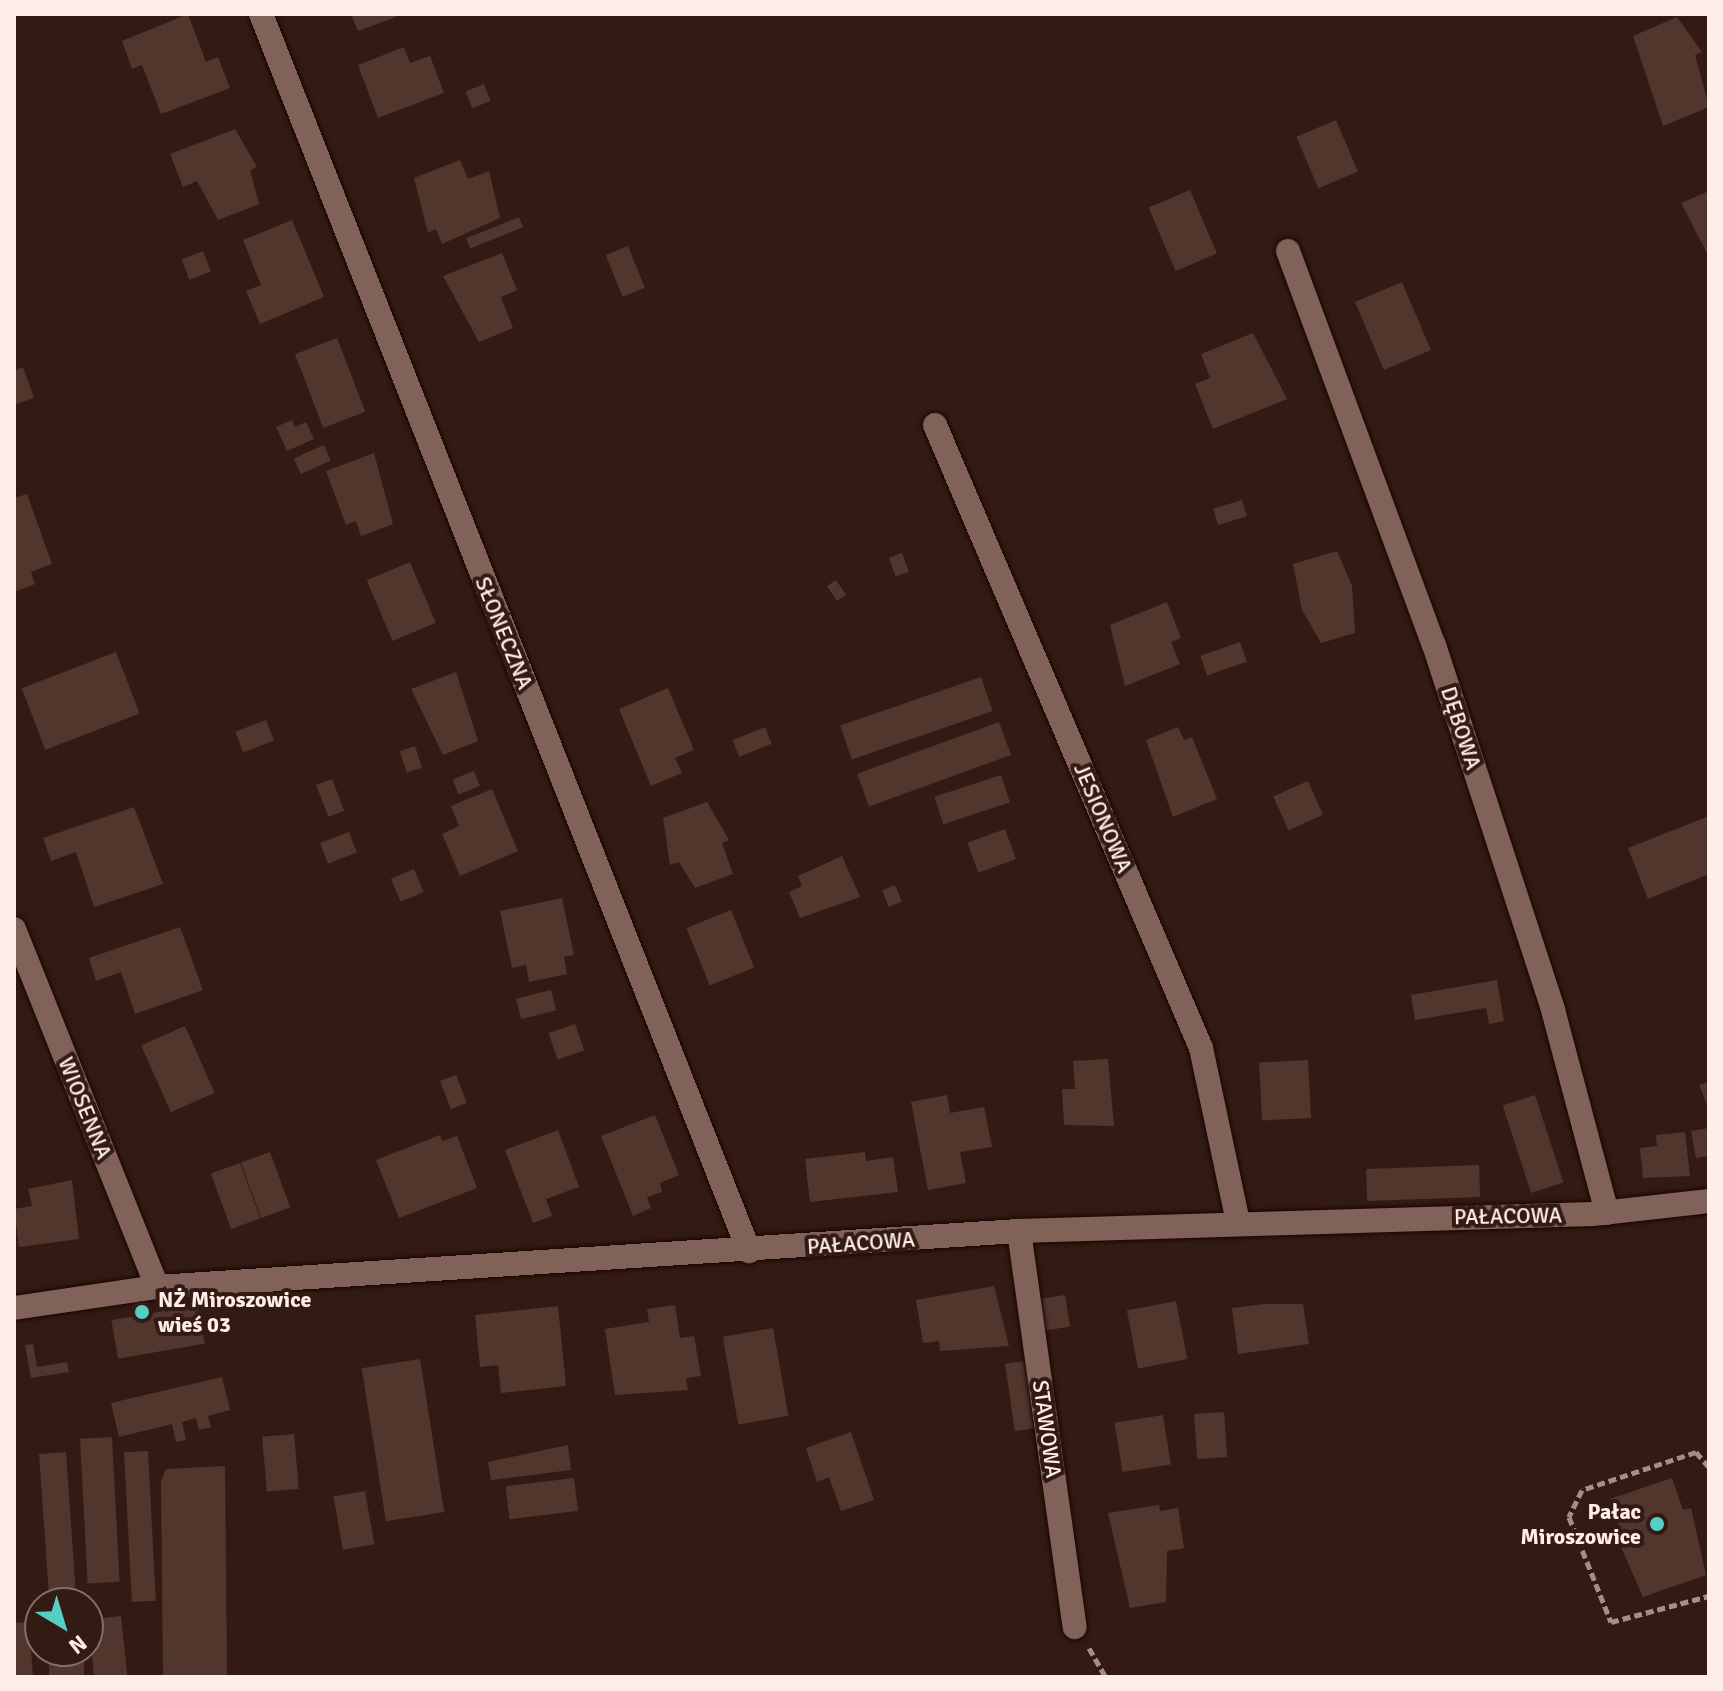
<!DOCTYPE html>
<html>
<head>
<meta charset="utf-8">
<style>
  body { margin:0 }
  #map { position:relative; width:1723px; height:1691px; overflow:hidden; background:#331b14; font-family:Signika,sans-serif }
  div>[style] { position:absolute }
  .building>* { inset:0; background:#50362d; transform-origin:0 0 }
  .path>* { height:5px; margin-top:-2.5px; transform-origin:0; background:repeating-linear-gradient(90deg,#a38e88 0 8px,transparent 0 12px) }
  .roads { filter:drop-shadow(0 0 2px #1a0502) drop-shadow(0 0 2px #1a0502) }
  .minor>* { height:24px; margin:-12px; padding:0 12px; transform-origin:12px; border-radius:12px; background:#806259 }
  .dots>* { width:22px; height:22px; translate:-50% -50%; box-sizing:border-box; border:4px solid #331b14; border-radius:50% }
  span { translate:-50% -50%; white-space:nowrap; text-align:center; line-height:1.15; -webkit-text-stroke:8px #331b14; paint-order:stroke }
  .street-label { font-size:22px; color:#ffede8 }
  .poi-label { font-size:22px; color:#ffede8; font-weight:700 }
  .left { translate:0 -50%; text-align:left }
  .right { translate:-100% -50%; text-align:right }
  .frame { position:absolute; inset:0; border:16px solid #ffede8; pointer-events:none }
  .north { position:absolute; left:24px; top:1587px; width:80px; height:80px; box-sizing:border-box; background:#331b14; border:2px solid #856f69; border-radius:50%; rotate:142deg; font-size:22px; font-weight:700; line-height:32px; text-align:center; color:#ffede8 }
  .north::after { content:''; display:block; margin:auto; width:28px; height:36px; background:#55cec5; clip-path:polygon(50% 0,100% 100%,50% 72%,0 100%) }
</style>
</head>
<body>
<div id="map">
  <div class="building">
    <i style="clip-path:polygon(188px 14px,206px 62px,218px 57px,230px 88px,161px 114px,142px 65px,132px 69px,122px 41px)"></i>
    <i style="clip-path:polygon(351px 14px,395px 14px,396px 17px,358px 31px)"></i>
    <i style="clip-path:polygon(1677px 17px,1702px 52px,1695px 55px,1709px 107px,1663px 126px,1633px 36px)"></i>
    <i style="clip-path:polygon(404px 47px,410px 63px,430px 56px,444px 93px,378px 118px,358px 65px)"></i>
    <i style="left:484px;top:84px;width:18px;height:20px;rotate:68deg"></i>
    <i style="left:1336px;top:120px;width:56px;height:43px;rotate:67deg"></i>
    <i style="clip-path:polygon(235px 129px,257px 167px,250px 170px,259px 204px,218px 220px,197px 181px,183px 187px,170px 154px)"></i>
    <i style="clip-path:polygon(460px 160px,468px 179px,489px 171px,500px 218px,442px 244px,436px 229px,428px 233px,414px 178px)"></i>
    <i style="left:1190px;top:190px;width:69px;height:45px;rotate:67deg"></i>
    <i style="clip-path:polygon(1709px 191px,1709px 257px,1681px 203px)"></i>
    <i style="left:519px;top:217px;width:11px;height:57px;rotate:68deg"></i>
    <i style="clip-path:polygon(292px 220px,324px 297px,260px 324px,246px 291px,261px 285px,243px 240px)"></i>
    <i style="left:628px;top:246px;width:45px;height:24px;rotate:68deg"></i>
    <i style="left:203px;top:251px;width:22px;height:23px;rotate:69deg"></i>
    <i style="clip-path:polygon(502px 253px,517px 290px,501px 297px,513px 328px,479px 342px,443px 276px)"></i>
    <i style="left:1402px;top:282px;width:74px;height:51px;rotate:67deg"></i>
    <i style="clip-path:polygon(1253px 333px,1287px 399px,1213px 429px,1195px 384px,1210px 378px,1201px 354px)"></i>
    <i style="left:337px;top:338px;width:79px;height:45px;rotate:69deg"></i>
    <i style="clip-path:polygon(23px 367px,34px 398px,14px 405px,14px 371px)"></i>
    <i style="clip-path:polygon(292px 420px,295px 427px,306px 422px,314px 439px,287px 451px,276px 427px)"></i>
    <i style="left:324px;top:445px;width:17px;height:33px;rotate:66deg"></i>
    <i style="clip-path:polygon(374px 453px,393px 524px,361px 536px,356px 521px,346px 525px,326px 471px)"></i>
    <i style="clip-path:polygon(27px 494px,52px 564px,31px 572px,35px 584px,14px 592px,14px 498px)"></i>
    <i style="left:1242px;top:500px;width:17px;height:30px;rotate:73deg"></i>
    <i style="clip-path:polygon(1337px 551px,1352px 586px,1355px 633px,1321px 643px,1302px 610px,1293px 564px)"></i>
    <i style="left:902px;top:553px;width:20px;height:14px;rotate:70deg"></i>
    <i style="left:410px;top:562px;width:66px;height:47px;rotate:67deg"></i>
    <i style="left:836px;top:580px;width:18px;height:11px;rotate:56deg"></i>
    <i style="clip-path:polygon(1167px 602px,1181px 638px,1171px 642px,1180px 664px,1125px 686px,1110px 625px)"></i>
    <i style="left:1240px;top:642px;width:21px;height:42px;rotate:71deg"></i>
    <i style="left:116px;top:652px;width:66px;height:101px;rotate:69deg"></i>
    <i style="clip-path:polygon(456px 672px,478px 741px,443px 755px,411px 689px)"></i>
    <i style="left:981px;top:677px;width:36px;height:149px;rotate:71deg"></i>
    <i style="clip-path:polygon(668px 688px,694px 750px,675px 758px,682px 773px,651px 786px,619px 709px)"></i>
    <i style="left:266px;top:720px;width:22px;height:33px;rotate:69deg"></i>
    <i style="left:999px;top:722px;width:35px;height:151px;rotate:70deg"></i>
    <i style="left:765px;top:727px;width:18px;height:35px;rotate:68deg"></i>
    <i style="clip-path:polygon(1178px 727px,1184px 740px,1192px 737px,1217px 799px,1173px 817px,1146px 740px)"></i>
    <i style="left:415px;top:746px;width:23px;height:16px;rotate:72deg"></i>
    <i style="left:474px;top:771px;width:16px;height:23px;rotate:68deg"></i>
    <i style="left:1001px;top:775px;width:29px;height:70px;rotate:72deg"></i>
    <i style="left:332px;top:779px;width:34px;height:17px;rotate:69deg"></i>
    <i style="left:1308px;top:781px;width:37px;height:38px;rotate:66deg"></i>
    <i style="clip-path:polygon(492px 789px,518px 851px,460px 876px,442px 834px,459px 826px,451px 806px)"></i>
    <i style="clip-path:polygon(707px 802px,729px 840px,722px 843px,733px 874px,695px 888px,679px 862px,670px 865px,663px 818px)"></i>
    <i style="clip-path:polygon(134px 807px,163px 884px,94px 907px,76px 852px,51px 861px,43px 838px)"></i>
    <i style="clip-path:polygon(1709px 816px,1709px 874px,1648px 899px,1628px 848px)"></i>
    <i style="left:1005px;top:829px;width:32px;height:40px;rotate:70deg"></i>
    <i style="left:349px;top:832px;width:22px;height:31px;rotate:69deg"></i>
    <i style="clip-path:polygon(842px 856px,860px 897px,800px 918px,789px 892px,802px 886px,798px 876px)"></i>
    <i style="left:414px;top:869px;width:25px;height:25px;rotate:67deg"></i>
    <i style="left:895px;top:885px;width:18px;height:14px;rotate:68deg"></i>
    <i style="clip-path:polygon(562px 898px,574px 955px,564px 957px,567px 974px,529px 982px,526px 965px,512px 968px,500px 911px)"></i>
    <i style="left:731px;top:910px;width:62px;height:48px;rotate:68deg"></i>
    <i style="clip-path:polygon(180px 927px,203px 990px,135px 1014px,121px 972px,96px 981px,89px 958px)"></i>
    <i style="clip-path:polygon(1497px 980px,1504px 1021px,1489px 1024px,1486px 1008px,1415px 1020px,1411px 995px)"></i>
    <i style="left:551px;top:990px;width:21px;height:36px;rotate:76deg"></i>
    <i style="left:575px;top:1024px;width:28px;height:28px;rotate:71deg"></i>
    <i style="left:185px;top:1026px;width:73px;height:48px;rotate:66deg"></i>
    <i style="clip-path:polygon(1108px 1059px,1114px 1126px,1064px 1125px,1062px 1089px,1075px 1089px,1073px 1061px)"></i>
    <i style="left:1308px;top:1060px;width:58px;height:49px;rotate:87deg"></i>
    <i style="left:456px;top:1075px;width:30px;height:17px;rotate:69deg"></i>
    <i style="clip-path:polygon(1709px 1082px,1709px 1109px,1699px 1085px)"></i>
    <i style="clip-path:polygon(947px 1095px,950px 1113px,984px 1107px,992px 1147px,960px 1152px,966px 1183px,928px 1190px,911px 1102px)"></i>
    <i style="left:1535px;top:1095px;width:92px;height:34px;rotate:72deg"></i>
    <i style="clip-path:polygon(655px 1115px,679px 1175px,660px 1183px,662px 1192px,647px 1197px,651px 1208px,633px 1216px,601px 1136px)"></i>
    <i style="clip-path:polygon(1709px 1128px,1709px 1156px,1696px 1158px,1691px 1131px)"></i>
    <i style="clip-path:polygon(558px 1130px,579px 1187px,546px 1199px,552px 1216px,533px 1223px,505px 1150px)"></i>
    <i style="clip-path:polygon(1685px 1132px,1690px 1176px,1643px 1178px,1640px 1148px,1657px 1146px,1656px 1135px)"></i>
    <i style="clip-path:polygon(440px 1135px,442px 1141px,457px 1136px,477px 1188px,399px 1218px,376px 1160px)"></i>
    <i style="left:270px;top:1152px;width:59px;height:31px;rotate:70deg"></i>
    <i style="clip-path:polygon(865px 1152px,866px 1161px,893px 1157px,898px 1192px,810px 1202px,805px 1159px)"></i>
    <i style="left:240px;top:1163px;width:59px;height:31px;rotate:70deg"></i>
    <i style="left:1479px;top:1165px;width:32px;height:113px;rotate:88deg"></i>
    <i style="clip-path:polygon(72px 1180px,79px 1239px,19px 1247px,14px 1209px,32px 1206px,28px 1189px)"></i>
    <i style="clip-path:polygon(994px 1286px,1009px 1346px,940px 1351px,939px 1341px,923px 1343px,916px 1300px)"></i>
    <i style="left:1065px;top:1295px;width:32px;height:25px;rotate:81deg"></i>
    <i style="left:1176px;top:1301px;width:59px;height:50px;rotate:79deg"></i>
    <i style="clip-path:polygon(1265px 1304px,1303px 1304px,1309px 1344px,1238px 1354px,1232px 1308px)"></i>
    <i style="left:198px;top:1305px;width:39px;height:88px;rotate:80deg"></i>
    <i style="clip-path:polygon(675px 1305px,680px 1338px,694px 1336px,701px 1376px,686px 1378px,688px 1390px,615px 1395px,605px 1329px,649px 1322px,647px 1309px)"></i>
    <i style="clip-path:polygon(558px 1306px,566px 1386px,501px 1393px,498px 1365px,480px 1367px,475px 1315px)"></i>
    <i style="left:773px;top:1328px;width:89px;height:51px;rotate:80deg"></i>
    <i style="clip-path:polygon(33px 1344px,37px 1367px,67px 1362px,69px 1372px,31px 1378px,25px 1345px)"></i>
    <i style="left:420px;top:1359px;width:155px;height:59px;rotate:81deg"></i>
    <i style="left:1025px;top:1361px;width:68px;height:20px;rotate:82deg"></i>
    <i style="clip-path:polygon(222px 1377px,230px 1410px,208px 1416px,211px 1427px,199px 1430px,196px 1418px,182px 1422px,186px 1440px,176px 1442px,172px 1424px,119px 1437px,111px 1403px)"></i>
    <i style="left:1224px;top:1412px;width:45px;height:30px;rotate:86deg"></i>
    <i style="left:1163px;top:1415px;width:50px;height:49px;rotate:81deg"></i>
    <i style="clip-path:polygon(851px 1432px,874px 1500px,841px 1511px,829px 1477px,817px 1482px,806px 1448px)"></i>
    <i style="left:294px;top:1434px;width:55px;height:32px;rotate:85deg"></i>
    <i style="left:112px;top:1437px;width:145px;height:32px;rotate:87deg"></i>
    <i style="clip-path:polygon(568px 1445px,571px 1470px,491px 1480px,488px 1462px)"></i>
    <i style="left:148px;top:1451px;width:150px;height:24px;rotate:87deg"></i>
    <i style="left:66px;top:1452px;width:146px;height:27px;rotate:86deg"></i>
    <i style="clip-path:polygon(225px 1466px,227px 1677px,163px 1677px,161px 1482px,166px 1469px)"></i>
    <i style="left:574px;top:1478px;width:33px;height:69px;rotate:83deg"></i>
    <i style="clip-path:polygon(1672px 1478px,1683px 1510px,1691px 1508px,1706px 1575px,1643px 1597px,1618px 1540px,1623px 1538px,1610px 1499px)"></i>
    <i style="left:365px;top:1491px;width:54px;height:32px;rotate:80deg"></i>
    <i style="clip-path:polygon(1159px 1505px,1160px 1511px,1178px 1508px,1184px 1548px,1167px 1551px,1166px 1602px,1130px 1608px,1108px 1513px)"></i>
    <i style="left:121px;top:1616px;width:61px;height:33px;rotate:84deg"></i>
    <i style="clip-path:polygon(29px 1622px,33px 1677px,14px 1677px,14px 1623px)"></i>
    <i style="left:49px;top:1651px;width:35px;height:26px"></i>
  </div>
  <div class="path">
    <i style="left:1709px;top:1467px;width:20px;rotate:-131deg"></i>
    <i style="left:1696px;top:1452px;width:120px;rotate:161.6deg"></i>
    <i style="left:1582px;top:1490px;width:30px;rotate:116deg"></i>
    <i style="left:1569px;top:1517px;width:113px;rotate:68.2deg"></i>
    <i style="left:1611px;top:1622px;width:101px;rotate:-14.9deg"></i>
    <i style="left:1089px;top:1648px;width:34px;rotate:60deg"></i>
  </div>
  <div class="roads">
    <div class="minor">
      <i style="left:261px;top:14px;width:1330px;rotate:68.47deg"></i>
      <i style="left:1288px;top:251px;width:420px;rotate:69.7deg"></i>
      <i style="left:1434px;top:645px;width:384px;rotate:71.9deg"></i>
      <i style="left:1553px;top:1010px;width:210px;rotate:75.1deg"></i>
      <i style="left:935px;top:425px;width:677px;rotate:66.88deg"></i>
      <i style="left:1201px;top:1048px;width:178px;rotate:78deg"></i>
      <i style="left:14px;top:929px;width:386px;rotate:68.2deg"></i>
      <i style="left:1019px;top:1231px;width:400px;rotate:82deg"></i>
      <i style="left:14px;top:1308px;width:145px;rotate:-8.4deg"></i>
      <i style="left:157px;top:1287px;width:864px;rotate:-3.72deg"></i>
      <i style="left:1019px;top:1231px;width:574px;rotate:-1.7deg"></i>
      <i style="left:1593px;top:1214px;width:117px;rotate:-6.4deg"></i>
    </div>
  </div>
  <div class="dots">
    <i style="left:142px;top:1312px;background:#55cec5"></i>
    <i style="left:1657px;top:1524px;background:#55cec5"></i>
  </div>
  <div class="street-label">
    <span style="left:504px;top:633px;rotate:68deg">SŁONECZNA</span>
    <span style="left:1461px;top:728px;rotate:72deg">DĘBOWA</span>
    <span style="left:1103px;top:818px;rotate:67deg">JESIONOWA</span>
    <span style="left:85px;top:1108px;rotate:68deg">WIOSENNA</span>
    <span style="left:1508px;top:1216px;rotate:-1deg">PAŁACOWA</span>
    <span style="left:861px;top:1243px;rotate:-4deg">PAŁACOWA</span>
    <span style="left:1047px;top:1429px;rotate:82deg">STAWOWA</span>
  </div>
  <div class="poi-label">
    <span class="left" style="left:158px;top:1312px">NŻ Miroszowice<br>wieś 03</span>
    <span class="right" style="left:1641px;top:1524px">Pałac<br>Miroszowice</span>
  </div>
  <div class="frame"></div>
  <div class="north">N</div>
</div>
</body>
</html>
